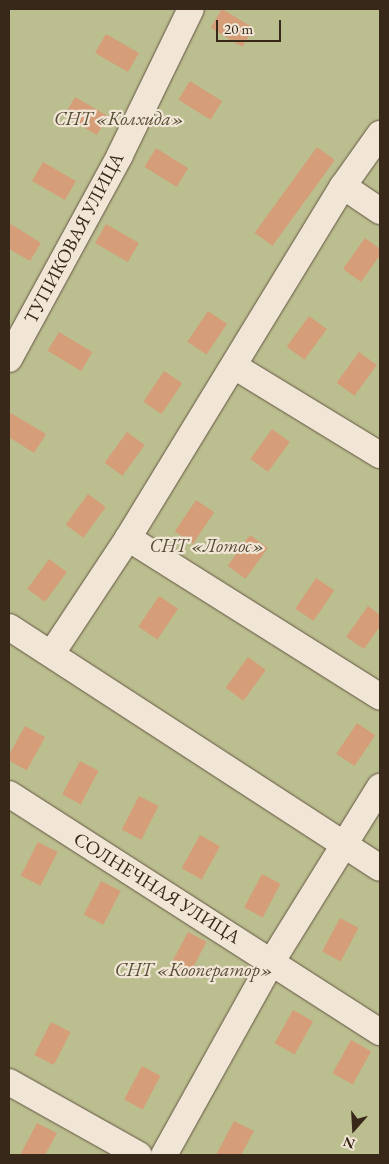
<!DOCTYPE html>
<html>
<head>
<meta charset="utf-8">
<style>
  body { margin:0 }
  #map { position:relative; width:389px; height:1164px; overflow:hidden; background:#e9d8bf; font-family:"EB Garamond",serif }
  div>[style] { position:absolute }
  .green>* { inset:0; background:#bbbe8f; transform-origin:0 0 }
  .building>* { inset:0; background:#d59e79; transform-origin:0 0 }
  .roads { filter:drop-shadow(0 0 1px #645443) drop-shadow(0 0 1px #645443) }
  .minor>* { height:26px; margin:-13px; padding:0 13px; transform-origin:13px; border-radius:13px; background:#f1e6d5 }
  span { translate:-50% -50%; white-space:nowrap; text-align:center; line-height:1.15; -webkit-text-stroke:4.5px #f1e6d5; paint-order:stroke }
  .park-label { font-size:19px; color:#584e37; font-style:italic }
  .street-label { font-size:19px; color:#37281a }
  .frame { position:absolute; inset:0; border:10px solid #37281a; pointer-events:none }
  .north { position:absolute; left:329px; top:1104px; width:50px; height:50px; -webkit-text-stroke:4px #f1e6d5; paint-order:stroke; rotate:199deg; font-size:14px; font-weight:700; line-height:20px; text-align:center; color:#37281a }
  .north::after { content:''; display:block; margin:auto; width:18px; height:22px; background:#37281a; clip-path:polygon(50% 0,100% 100%,50% 72%,0 100%) }
  .scale { position:absolute; left:216px; top:20px; width:65px; height:22px; box-sizing:border-box; border:2px solid #37281a; border-top:0; padding-left:6px; font-size:15px; line-height:18px; white-space:nowrap; color:#37281a; -webkit-text-stroke:4px #f1e6d5; paint-order:stroke }
</style>
</head>
<body>
<div id="map">
  <div class="green">
    <i style="left:9px;top:9px;width:371px;height:1146px"></i>
  </div>
  <div class="building">
    <i style="left:222px;top:9px;width:37px;height:22px;rotate:31deg"></i>
    <i style="left:106px;top:34px;width:38px;height:22px;rotate:30deg"></i>
    <i style="left:190px;top:81px;width:38px;height:22px;rotate:32deg"></i>
    <i style="left:75px;top:97px;width:38px;height:22px;rotate:30deg"></i>
    <i style="left:317px;top:147px;width:22px;height:106px;rotate:36deg"></i>
    <i style="left:156px;top:148px;width:38px;height:22px;rotate:32deg"></i>
    <i style="left:43px;top:162px;width:38px;height:22px;rotate:30deg"></i>
    <i style="clip-path:polygon(9px 223px,41px 243px,30px 261px,9px 249px)"></i>
    <i style="left:106px;top:224px;width:38px;height:22px;rotate:30deg"></i>
    <i style="clip-path:polygon(365px 238px,380px 249px,380px 255px,361px 282px,343px 269px)"></i>
    <i style="left:208px;top:311px;width:23px;height:37px;rotate:34deg"></i>
    <i style="left:309px;top:316px;width:22px;height:38px;rotate:36deg"></i>
    <i style="left:59px;top:332px;width:39px;height:22px;rotate:31deg"></i>
    <i style="left:359px;top:352px;width:22px;height:38px;rotate:36deg"></i>
    <i style="left:164px;top:371px;width:22px;height:37px;rotate:34deg"></i>
    <i style="clip-path:polygon(9px 412px,46px 434px,34px 453px,9px 437px)"></i>
    <i style="left:272px;top:429px;width:22px;height:37px;rotate:36deg"></i>
    <i style="left:127px;top:432px;width:22px;height:38px;rotate:36deg"></i>
    <i style="left:88px;top:494px;width:22px;height:38px;rotate:36deg"></i>
    <i style="left:196px;top:500px;width:22px;height:38px;rotate:34deg"></i>
    <i style="left:250px;top:535px;width:22px;height:38px;rotate:36deg"></i>
    <i style="left:49px;top:559px;width:22px;height:37px;rotate:36deg"></i>
    <i style="left:316px;top:578px;width:22px;height:37px;rotate:34deg"></i>
    <i style="left:159px;top:596px;width:23px;height:37px;rotate:34deg"></i>
    <i style="clip-path:polygon(368px 606px,380px 615px,380px 626px,364px 649px,346px 637px)"></i>
    <i style="left:248px;top:657px;width:22px;height:38px;rotate:36deg"></i>
    <i style="left:357px;top:723px;width:22px;height:37px;rotate:34deg"></i>
    <i style="left:25px;top:726px;width:23px;height:38px;rotate:29deg"></i>
    <i style="left:80px;top:761px;width:21px;height:38px;rotate:28deg"></i>
    <i style="left:139px;top:796px;width:22px;height:38px;rotate:27deg"></i>
    <i style="left:200px;top:835px;width:23px;height:38px;rotate:29deg"></i>
    <i style="left:38px;top:842px;width:22px;height:38px;rotate:27deg"></i>
    <i style="left:262px;top:874px;width:21px;height:38px;rotate:28deg"></i>
    <i style="left:101px;top:881px;width:22px;height:38px;rotate:27deg"></i>
    <i style="left:340px;top:918px;width:21px;height:38px;rotate:28deg"></i>
    <i style="left:188px;top:932px;width:21px;height:38px;rotate:28deg"></i>
    <i style="left:293px;top:1010px;width:23px;height:38px;rotate:29deg"></i>
    <i style="left:51px;top:1022px;width:22px;height:37px;rotate:27deg"></i>
    <i style="left:351px;top:1040px;width:23px;height:38px;rotate:29deg"></i>
    <i style="left:142px;top:1066px;width:21px;height:38px;rotate:28deg"></i>
    <i style="clip-path:polygon(234px 1121px,254px 1131px,241px 1155px,216px 1155px)"></i>
    <i style="clip-path:polygon(37px 1123px,57px 1133px,45px 1155px,20px 1155px)"></i>
  </div>
  <div class="roads">
    <div class="minor">
      <i style="left:343px;top:186px;width:45px;rotate:34deg"></i>
      <i style="left:9px;top:359px;width:232px;rotate:-61.4deg"></i>
      <i style="left:120px;top:155px;width:162px;rotate:-64.1deg"></i>
      <i style="left:234px;top:366px;width:171px;rotate:31.4deg"></i>
      <i style="left:128px;top:538px;width:412px;rotate:-58.6deg"></i>
      <i style="left:343px;top:186px;width:64px;rotate:-54.6deg"></i>
      <i style="left:9px;top:627px;width:442px;rotate:33deg"></i>
      <i style="left:52px;top:653px;width:138px;rotate:-56.5deg"></i>
      <i style="left:128px;top:538px;width:298px;rotate:32.2deg"></i>
      <i style="left:9px;top:794px;width:441px;rotate:32.7deg"></i>
      <i style="left:9px;top:1082px;width:149px;rotate:29.3deg"></i>
      <i style="left:164px;top:1155px;width:222px;rotate:-60.9deg"></i>
      <i style="left:272px;top:961px;width:205px;rotate:-58.2deg"></i>
    </div>
  </div>
  <div class="park-label">
    <span style="left:119px;top:119px">СНТ «Колхида»</span>
    <span style="left:207px;top:546px">СНТ «Лотос»</span>
    <span style="left:194px;top:970px">СНТ «Кооператор»</span>
  </div>
  <div class="street-label">
    <span style="left:74px;top:238px;rotate:-62deg">ТУПИКОВАЯ УЛИЦА</span>
    <span style="left:157px;top:888px;rotate:32deg">СОЛНЕЧНАЯ УЛИЦА</span>
  </div>
  <div class="frame"></div>
  <div class="north">N</div>
  <div class="scale">20 m</div>
</div>
</body>
</html>
